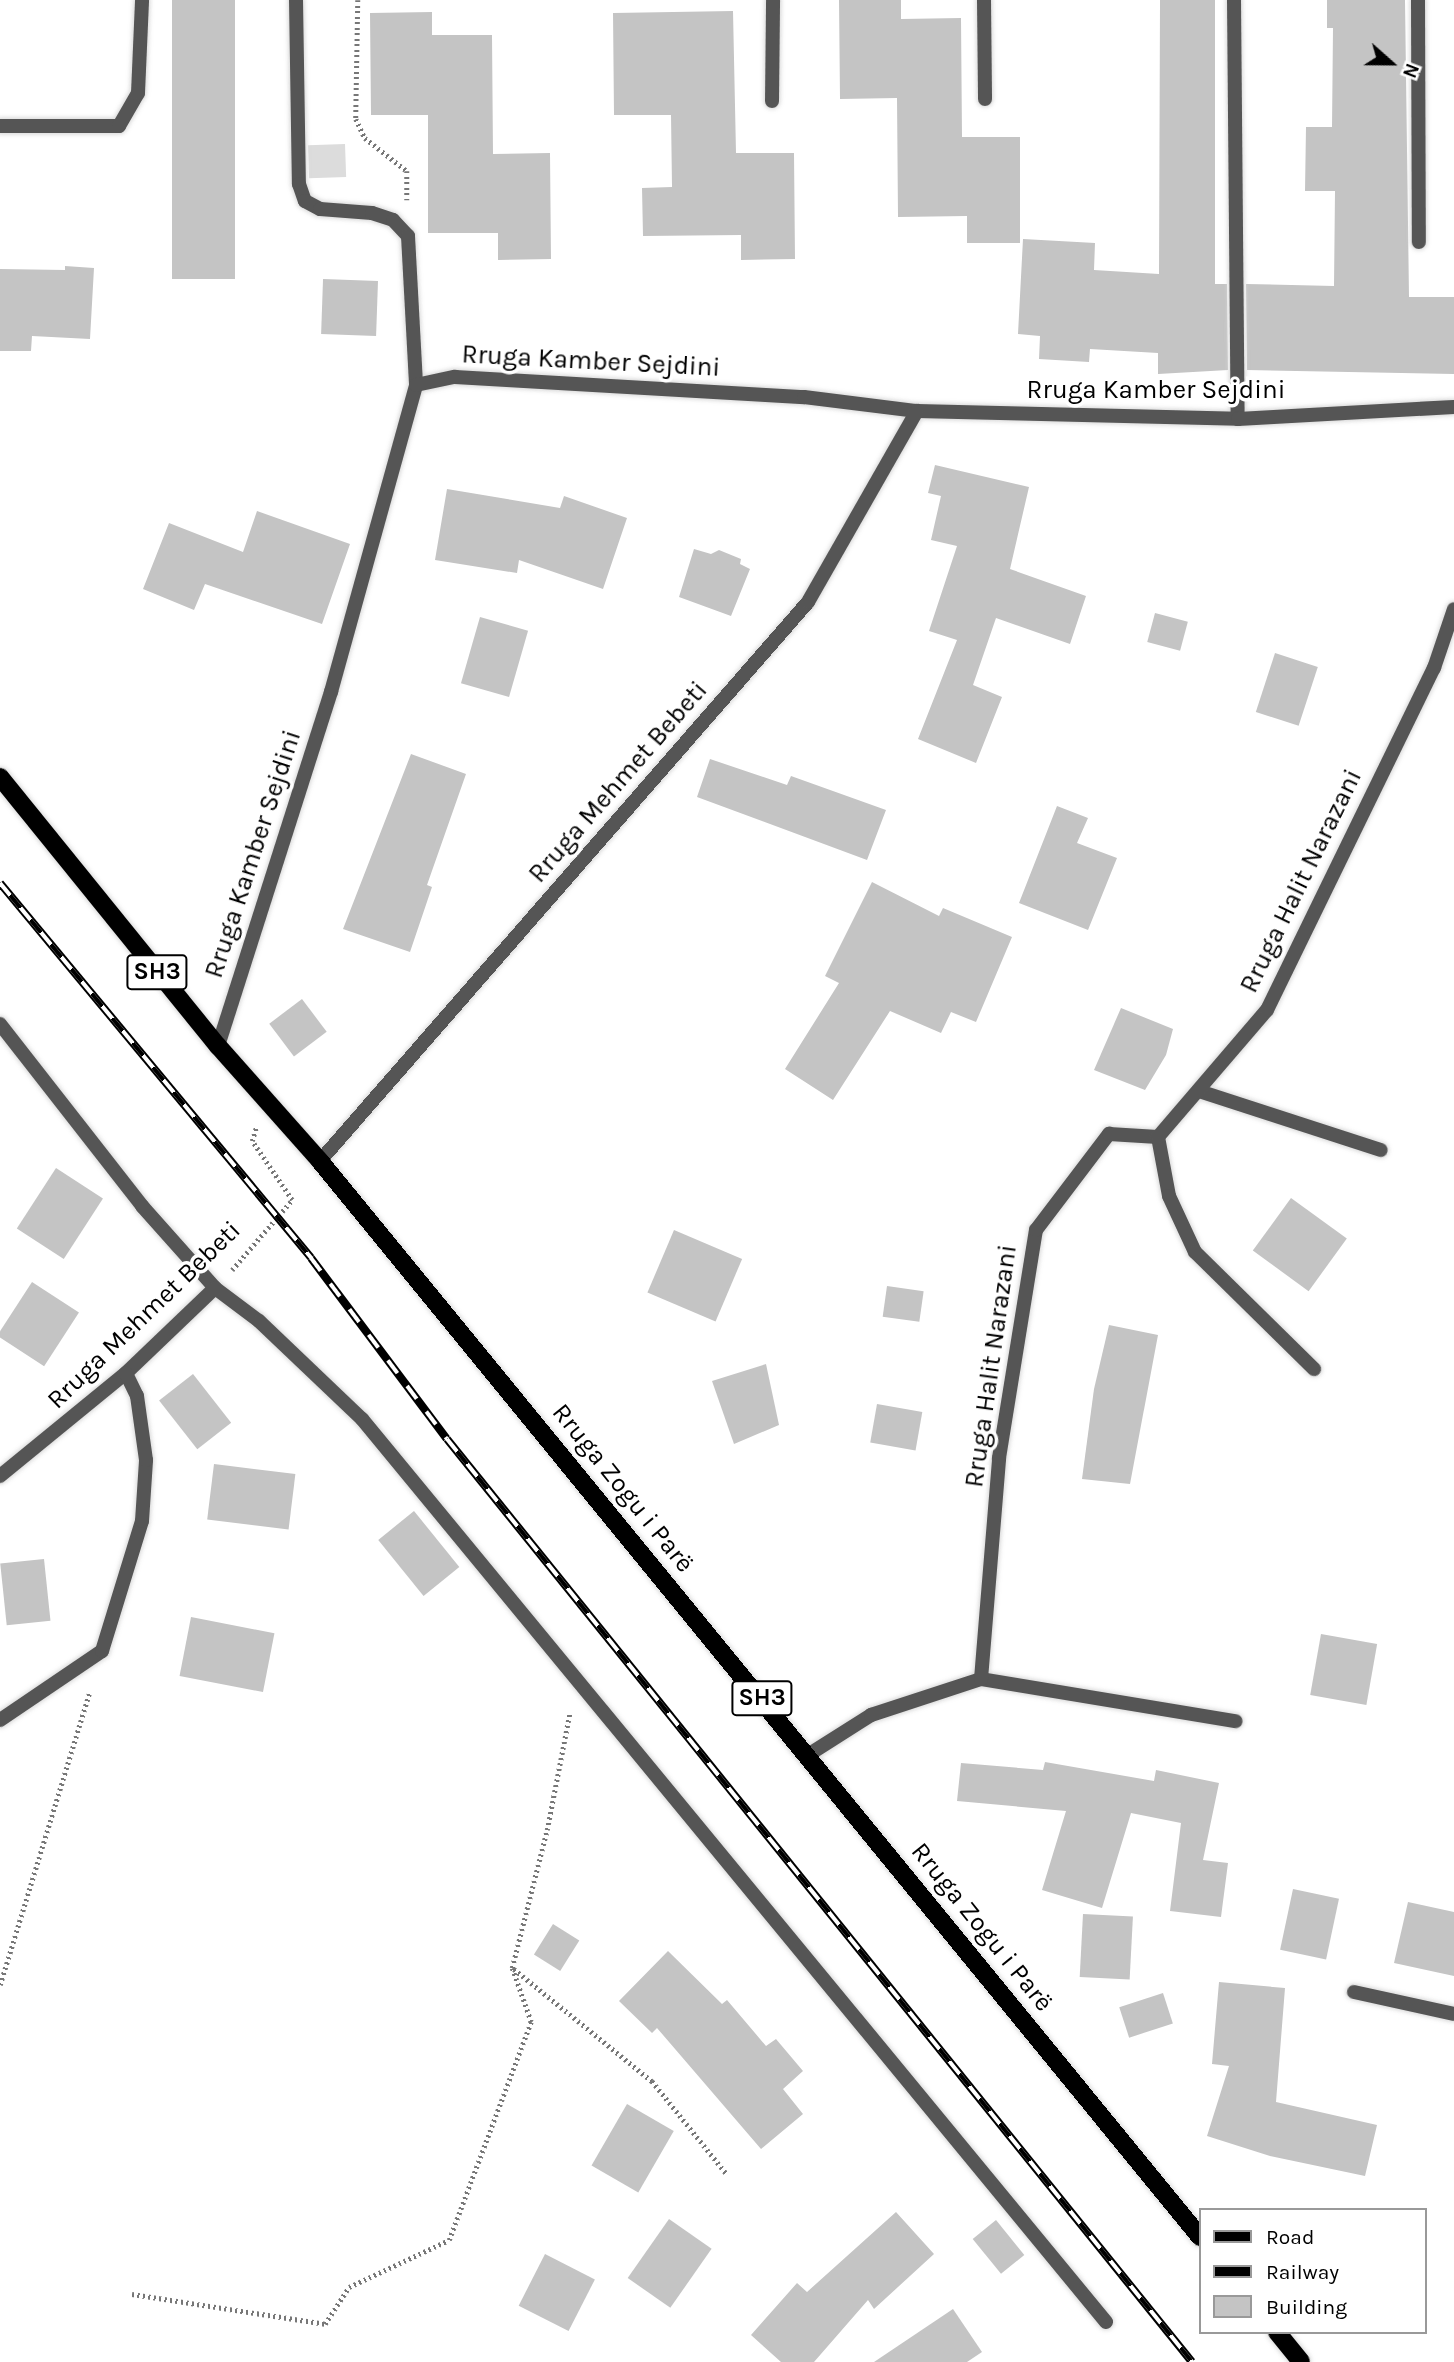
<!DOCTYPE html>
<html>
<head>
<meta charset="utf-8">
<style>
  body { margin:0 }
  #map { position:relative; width:1454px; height:2362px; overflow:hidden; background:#fff; font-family:Karla,sans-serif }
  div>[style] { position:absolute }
  .green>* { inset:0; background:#dcdcdc; transform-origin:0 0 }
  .building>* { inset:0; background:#c4c4c4; transform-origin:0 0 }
  .path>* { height:4.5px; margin-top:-2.25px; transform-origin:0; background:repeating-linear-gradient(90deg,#777 0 2px,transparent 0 5.5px) }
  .roads { filter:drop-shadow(0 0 2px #dbdbdb) drop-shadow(0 0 2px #dbdbdb) }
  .lane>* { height:14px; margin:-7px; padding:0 7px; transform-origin:7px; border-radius:7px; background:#555 }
  .street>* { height:14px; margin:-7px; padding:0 7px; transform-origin:7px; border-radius:7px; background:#555 }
  .primary>* { height:18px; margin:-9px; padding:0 9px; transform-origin:9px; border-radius:9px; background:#000 }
  .rail>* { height:8px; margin-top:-4px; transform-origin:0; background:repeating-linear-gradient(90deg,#fff 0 16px,#000 0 32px); box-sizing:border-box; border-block:2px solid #000 }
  span { translate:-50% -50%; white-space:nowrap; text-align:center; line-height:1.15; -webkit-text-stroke:7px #fff; paint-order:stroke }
  .shield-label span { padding:2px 5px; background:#fff; border:2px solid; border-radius:5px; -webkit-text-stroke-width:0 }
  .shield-label { font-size:24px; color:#000; font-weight:700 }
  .street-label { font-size:26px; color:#000 }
  .legend { position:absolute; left:1199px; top:2208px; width:228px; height:126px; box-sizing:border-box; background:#fff; border:2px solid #999; margin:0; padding:9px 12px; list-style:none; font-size:21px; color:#000 }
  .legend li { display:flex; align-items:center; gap:14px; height:35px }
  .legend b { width:35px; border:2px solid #999 }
  .north { position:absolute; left:1356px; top:28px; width:70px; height:70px; -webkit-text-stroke:5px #fff; paint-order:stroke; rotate:111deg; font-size:19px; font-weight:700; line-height:28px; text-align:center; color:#000 }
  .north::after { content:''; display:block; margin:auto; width:24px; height:32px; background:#000; clip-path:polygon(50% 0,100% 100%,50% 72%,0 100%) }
</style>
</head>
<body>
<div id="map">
  <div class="green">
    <i style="left:345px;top:144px;width:33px;height:37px;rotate:88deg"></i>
  </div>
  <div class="building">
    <i style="left:172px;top:0;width:63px;height:279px"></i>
    <i style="clip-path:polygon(839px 0,901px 0,901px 19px,961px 18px,962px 137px,1020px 137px,1020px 243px,967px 243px,967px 216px,898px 217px,897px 98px,840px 99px)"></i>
    <i style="clip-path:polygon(1160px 0,1215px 0,1215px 284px,1227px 284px,1228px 370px,1158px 374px,1158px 353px,1090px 349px,1089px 362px,1039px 359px,1040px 336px,1018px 334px,1023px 239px,1095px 243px,1094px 270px,1159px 274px)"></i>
    <i style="clip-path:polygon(1327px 0,1405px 0,1409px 297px,1454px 297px,1454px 374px,1247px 370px,1246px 284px,1334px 286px,1335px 191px,1305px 191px,1306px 127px,1332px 127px,1333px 28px,1327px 28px)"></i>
    <i style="clip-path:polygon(733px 11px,736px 153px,794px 153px,795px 259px,741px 260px,741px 235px,643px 236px,642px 188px,672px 187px,671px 115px,614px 115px,613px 13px)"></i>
    <i style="clip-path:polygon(432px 12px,432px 35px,492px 35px,493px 154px,550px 153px,551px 259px,498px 260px,498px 233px,428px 233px,428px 115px,371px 115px,370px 13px)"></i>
    <i style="clip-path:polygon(65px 266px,94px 268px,90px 339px,32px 336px,31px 351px,0 351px,0 269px,65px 270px)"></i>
    <i style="left:378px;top:281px;width:55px;height:55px;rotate:92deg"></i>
    <i style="clip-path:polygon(935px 465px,1029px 487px,1010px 569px,1086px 596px,1070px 644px,996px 618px,973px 685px,1002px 697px,976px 763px,918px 739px,957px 640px,929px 631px,957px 546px,931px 540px,941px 496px,928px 493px)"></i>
    <i style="clip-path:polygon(447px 489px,560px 508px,564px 496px,627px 518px,603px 589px,519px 560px,517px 573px,435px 560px)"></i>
    <i style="clip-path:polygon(257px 511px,350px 544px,322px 624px,205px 584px,194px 610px,143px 589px,169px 523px,243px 552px)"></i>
    <i style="clip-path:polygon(694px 549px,711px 554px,719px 550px,741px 559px,740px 564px,750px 569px,731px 616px,679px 597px)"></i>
    <i style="left:1155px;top:613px;width:34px;height:30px;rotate:15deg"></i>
    <i style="left:480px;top:617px;width:50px;height:69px;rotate:16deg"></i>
    <i style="left:1275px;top:653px;width:45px;height:62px;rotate:18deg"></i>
    <i style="clip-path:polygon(411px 754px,466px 774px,427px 885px,432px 887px,410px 952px,343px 929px)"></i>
    <i style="clip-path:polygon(710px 759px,787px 785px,791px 776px,886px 810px,867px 860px,697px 797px)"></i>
    <i style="clip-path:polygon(1057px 806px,1088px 818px,1077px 843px,1117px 858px,1088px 930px,1019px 903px)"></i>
    <i style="clip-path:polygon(872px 882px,939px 916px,943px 908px,1012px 937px,976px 1022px,951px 1012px,941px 1033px,890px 1011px,833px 1100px,785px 1069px,839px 983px,825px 976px)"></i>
    <i style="left:302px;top:999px;width:41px;height:41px;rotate:53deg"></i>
    <i style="clip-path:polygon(1121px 1008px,1173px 1029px,1166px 1055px,1145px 1090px,1094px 1070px)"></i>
    <i style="left:56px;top:1168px;width:56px;height:72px;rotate:33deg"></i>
    <i style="left:1291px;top:1198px;width:69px;height:65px;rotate:36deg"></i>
    <i style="left:674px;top:1230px;width:74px;height:68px;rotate:23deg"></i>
    <i style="left:32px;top:1282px;width:56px;height:64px;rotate:33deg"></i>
    <i style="left:887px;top:1286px;width:37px;height:31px;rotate:8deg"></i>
    <i style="clip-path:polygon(1109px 1325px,1158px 1335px,1130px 1484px,1082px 1479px,1094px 1389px)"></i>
    <i style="clip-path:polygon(766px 1364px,779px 1425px,734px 1444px,712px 1381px)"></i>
    <i style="left:193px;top:1374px;width:62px;height:43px;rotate:52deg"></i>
    <i style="left:877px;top:1404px;width:46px;height:39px;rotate:10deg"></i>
    <i style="left:214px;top:1464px;width:82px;height:56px;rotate:7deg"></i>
    <i style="left:414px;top:1511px;width:72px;height:46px;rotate:51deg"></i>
    <i style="left:44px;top:1559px;width:62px;height:44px;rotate:84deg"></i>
    <i style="left:191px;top:1617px;width:85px;height:60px;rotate:11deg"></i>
    <i style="left:1321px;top:1634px;width:57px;height:62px;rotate:10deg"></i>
    <i style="clip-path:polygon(1045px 1762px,1154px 1781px,1156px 1770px,1219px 1783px,1203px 1860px,1228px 1863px,1221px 1917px,1170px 1911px,1181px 1823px,1131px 1813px,1102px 1908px,1042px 1890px,1066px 1811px,957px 1801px,961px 1763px,1043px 1770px)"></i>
    <i style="left:1293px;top:1889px;width:47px;height:62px;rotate:12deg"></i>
    <i style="clip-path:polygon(1408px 1902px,1454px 1912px,1454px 1976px,1394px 1963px)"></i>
    <i style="left:1083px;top:1914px;width:50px;height:63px;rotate:3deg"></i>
    <i style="left:553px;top:1924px;width:31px;height:36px;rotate:32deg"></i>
    <i style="clip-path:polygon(668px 1951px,722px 2004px,727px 2000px,766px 2046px,776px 2039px,803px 2071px,783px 2089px,803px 2114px,761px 2149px,657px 2028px,652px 2033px,619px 2001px)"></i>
    <i style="clip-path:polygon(1219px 1982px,1285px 1988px,1276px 2102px,1377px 2125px,1365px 2176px,1270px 2156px,1207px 2136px,1229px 2066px,1212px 2064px)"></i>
    <i style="left:1163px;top:1993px;width:32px;height:46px;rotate:72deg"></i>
    <i style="left:627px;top:2104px;width:54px;height:71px;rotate:30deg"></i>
    <i style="clip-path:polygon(896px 2212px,934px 2254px,874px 2309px,868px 2300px,814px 2362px,781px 2362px,751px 2335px,797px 2283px,807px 2292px)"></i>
    <i style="left:669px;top:2219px;width:52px;height:72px;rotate:35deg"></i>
    <i style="left:996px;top:2220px;width:45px;height:30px;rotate:51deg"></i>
    <i style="left:545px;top:2254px;width:56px;height:58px;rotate:27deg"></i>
    <i style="clip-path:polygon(953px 2309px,982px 2352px,967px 2362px,874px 2362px)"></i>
  </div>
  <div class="path">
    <i style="left:358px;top:0;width:119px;rotate:91deg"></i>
    <i style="left:356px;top:119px;width:21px;rotate:65deg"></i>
    <i style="left:365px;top:138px;width:53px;rotate:38.2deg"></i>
    <i style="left:407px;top:171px;width:29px;rotate:90deg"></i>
    <i style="left:232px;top:1270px;width:92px;rotate:-49.4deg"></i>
    <i style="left:292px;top:1200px;width:71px;rotate:-124.1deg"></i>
    <i style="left:252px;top:1141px;width:14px;rotate:-73deg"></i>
    <i style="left:514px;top:1969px;width:178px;rotate:39.1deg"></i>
    <i style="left:652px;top:2081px;width:118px;rotate:51.2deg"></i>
    <i style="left:0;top:1985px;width:307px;rotate:-73deg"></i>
    <i style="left:132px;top:2294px;width:195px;rotate:8.8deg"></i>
    <i style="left:325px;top:2324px;width:44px;rotate:-57deg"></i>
    <i style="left:349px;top:2287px;width:110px;rotate:-25.2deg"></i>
    <i style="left:449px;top:2240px;width:233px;rotate:-69.4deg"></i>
    <i style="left:531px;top:2022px;width:57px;rotate:-109.4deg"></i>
    <i style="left:512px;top:1968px;width:142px;rotate:-75.8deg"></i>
    <i style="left:547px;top:1830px;width:120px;rotate:-79deg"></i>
  </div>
  <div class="roads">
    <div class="lane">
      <i style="left:1199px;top:1091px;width:191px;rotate:18deg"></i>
      <i style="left:1158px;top:1137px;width:60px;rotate:79.4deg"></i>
      <i style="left:1169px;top:1196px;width:62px;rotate:65.1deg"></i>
      <i style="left:1195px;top:1252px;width:167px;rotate:44.5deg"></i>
      <i style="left:981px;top:1679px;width:258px;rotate:9.4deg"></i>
      <i style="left:1354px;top:1992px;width:102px;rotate:12.4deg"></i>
    </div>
    <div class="street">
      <i style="left:296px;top:0;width:184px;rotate:89.1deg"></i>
      <i style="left:299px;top:184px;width:18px;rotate:71deg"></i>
      <i style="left:305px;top:201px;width:17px;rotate:28deg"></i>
      <i style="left:320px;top:209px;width:52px;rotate:4.4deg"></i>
      <i style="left:372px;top:213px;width:22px;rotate:18deg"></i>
      <i style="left:393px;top:220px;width:22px;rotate:47deg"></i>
      <i style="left:408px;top:236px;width:149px;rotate:86.9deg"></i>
      <i style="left:984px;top:0;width:99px;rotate:89.4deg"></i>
      <i style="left:1234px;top:0;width:419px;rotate:89.5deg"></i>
      <i style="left:1418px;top:0;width:242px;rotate:89.8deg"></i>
      <i style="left:772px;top:101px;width:101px;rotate:-89.4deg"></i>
      <i style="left:0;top:126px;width:119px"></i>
      <i style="left:119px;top:126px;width:38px;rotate:-60deg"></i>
      <i style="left:138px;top:93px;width:93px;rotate:-87.5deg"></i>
      <i style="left:0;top:1024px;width:231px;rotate:52deg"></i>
      <i style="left:142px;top:1206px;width:110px;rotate:48.3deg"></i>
      <i style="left:215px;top:1288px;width:55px;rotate:36.9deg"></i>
      <i style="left:259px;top:1321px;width:142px;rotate:43.6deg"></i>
      <i style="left:362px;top:1419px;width:1170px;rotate:50.51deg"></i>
      <i style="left:218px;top:1046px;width:372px;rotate:-72.3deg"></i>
      <i style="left:331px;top:692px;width:319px;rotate:-74.5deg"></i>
      <i style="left:416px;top:385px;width:40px;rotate:-12deg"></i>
      <i style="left:455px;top:377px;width:350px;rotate:3.3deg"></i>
      <i style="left:804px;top:397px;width:114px;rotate:7.1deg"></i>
      <i style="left:917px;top:411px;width:321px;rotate:1.4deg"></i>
      <i style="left:1238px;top:419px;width:216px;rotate:-3.2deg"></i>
      <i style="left:320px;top:1161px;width:742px;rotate:-48.88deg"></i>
      <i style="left:808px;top:602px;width:220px;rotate:-60.3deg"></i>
      <i style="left:0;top:1476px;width:163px;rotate:-39.3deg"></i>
      <i style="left:126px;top:1373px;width:123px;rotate:-43.7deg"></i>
      <i style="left:0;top:1720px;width:123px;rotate:-34.1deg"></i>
      <i style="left:102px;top:1651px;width:136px;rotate:-72.9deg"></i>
      <i style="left:142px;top:1521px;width:61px;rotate:-86.2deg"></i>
      <i style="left:146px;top:1460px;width:65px;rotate:-98deg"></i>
      <i style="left:137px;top:1396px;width:25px;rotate:-116deg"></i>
      <i style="left:808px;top:1755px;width:75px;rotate:-32.4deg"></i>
      <i style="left:871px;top:1715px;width:116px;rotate:-18.1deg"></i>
      <i style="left:981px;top:1679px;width:222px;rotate:-85.3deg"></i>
      <i style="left:999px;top:1458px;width:231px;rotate:-80.8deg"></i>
      <i style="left:1036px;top:1230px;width:121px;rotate:-52.8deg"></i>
      <i style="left:1109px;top:1134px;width:49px;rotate:3.5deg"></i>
      <i style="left:1158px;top:1137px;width:167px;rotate:-49.4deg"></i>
      <i style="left:1267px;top:1010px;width:381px;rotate:-64deg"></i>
      <i style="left:1434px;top:668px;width:62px;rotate:-71.3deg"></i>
    </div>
    <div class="primary">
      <i style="left:0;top:777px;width:346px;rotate:51deg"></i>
      <i style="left:218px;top:1046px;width:154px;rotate:48.4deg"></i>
      <i style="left:320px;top:1161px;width:1390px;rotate:50.72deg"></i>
      <i style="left:1277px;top:2332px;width:38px;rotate:51deg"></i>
    </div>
  </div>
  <div class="rail">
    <i style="left:0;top:883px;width:487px;rotate:50.3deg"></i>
    <i style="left:311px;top:1258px;width:226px;rotate:53.1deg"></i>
    <i style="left:447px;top:1439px;width:1186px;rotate:51.09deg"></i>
  </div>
  <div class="shield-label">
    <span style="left:157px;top:972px">SH3</span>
    <span style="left:762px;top:1698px">SH3</span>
  </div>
  <div class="street-label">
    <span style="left:591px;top:361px;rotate:3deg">Rruga Kamber Sejdini</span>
    <span style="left:1156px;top:390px">Rruga Kamber Sejdini</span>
    <span style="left:618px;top:782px;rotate:-49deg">Rruga Mehmet Bebeti</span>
    <span style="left:253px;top:854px;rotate:-72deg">Rruga Kamber Sejdini</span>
    <span style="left:1301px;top:881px;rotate:-64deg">Rruga Halit Narazani</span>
    <span style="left:144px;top:1315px;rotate:-44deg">Rruga Mehmet Bebeti</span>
    <span style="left:991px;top:1366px;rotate:-82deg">Rruga Halit Narazani</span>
    <span style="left:623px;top:1488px;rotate:51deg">Rruga Zogu i Parë</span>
    <span style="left:982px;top:1927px;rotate:51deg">Rruga Zogu i Parë</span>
  </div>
  <ul class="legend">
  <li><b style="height:9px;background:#000"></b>Road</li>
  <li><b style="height:9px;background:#000"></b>Railway</li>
  <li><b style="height:19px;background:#c4c4c4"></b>Building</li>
  </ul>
  <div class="north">N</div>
</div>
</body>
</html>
